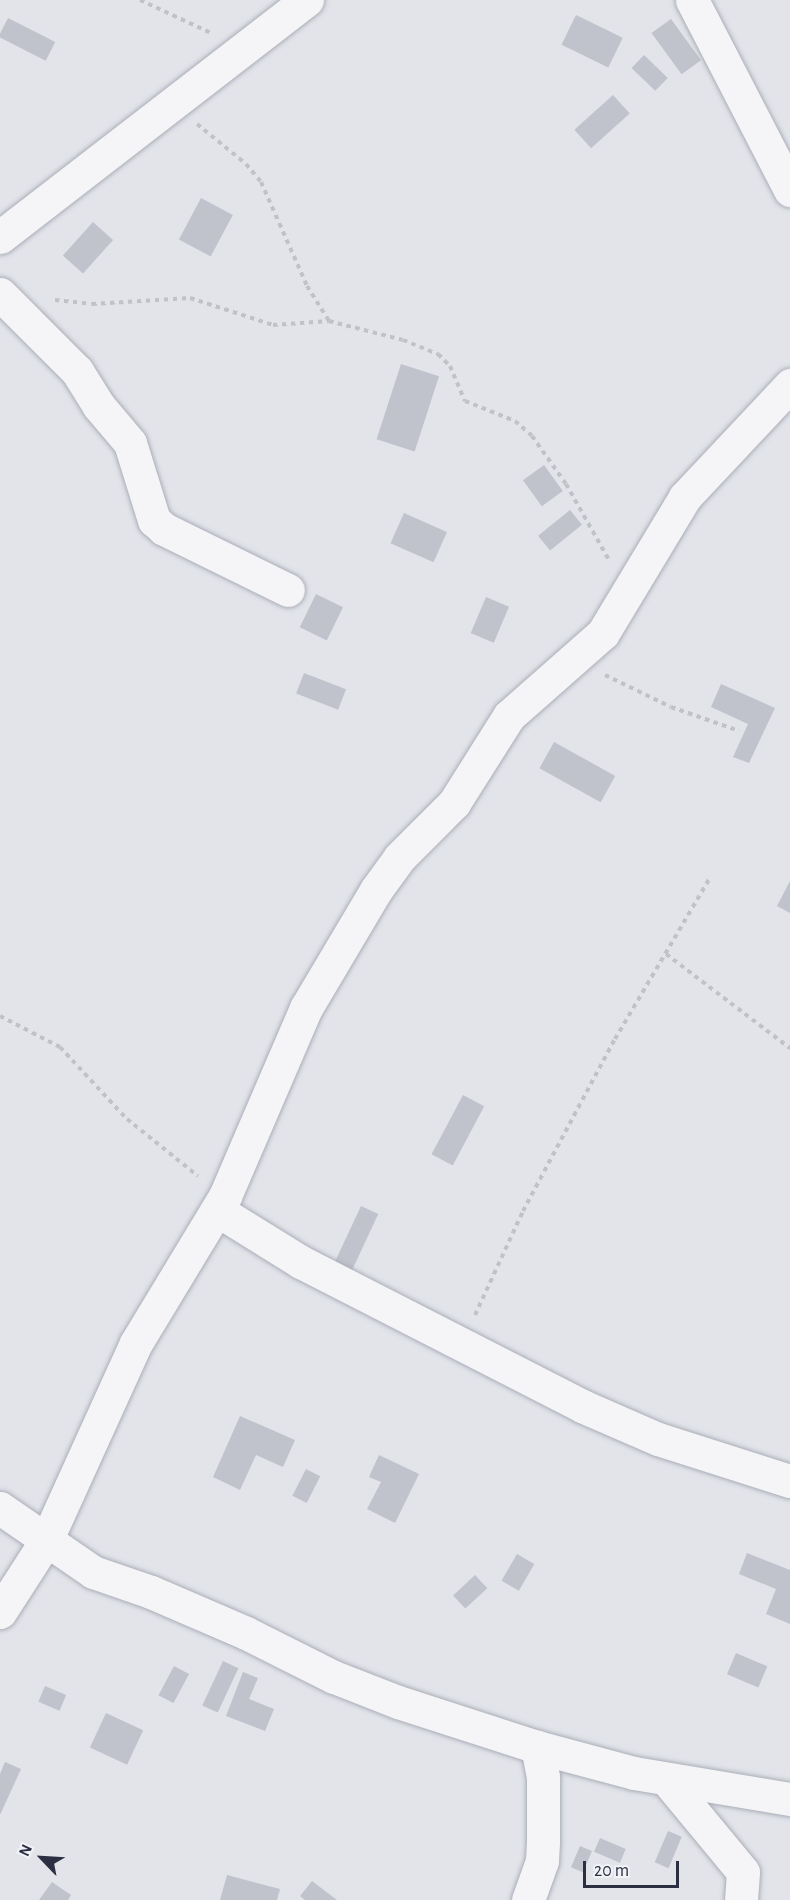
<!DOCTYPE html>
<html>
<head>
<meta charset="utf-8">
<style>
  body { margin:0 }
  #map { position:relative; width:790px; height:1900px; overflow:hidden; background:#e2e4ea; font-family:"Alegreya Sans",sans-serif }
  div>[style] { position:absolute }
  .building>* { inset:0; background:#c0c2cc; transform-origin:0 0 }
  .path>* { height:4px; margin-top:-2px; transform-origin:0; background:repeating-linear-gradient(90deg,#c0c2c8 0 4.5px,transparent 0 9px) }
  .roads { filter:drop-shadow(0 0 2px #abaeb7) drop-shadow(0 0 2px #abaeb7) }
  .minor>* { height:33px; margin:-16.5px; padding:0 16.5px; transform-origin:16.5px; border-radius:16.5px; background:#f5f5f8 }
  span { translate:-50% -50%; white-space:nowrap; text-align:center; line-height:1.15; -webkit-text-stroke:5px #f2f3f7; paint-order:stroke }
  .north { position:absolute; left:12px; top:1828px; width:60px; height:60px; -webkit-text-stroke:4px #f2f3f7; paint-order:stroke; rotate:295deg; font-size:16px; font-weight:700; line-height:24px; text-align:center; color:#2b2f41 }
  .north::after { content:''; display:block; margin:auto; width:21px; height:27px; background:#2b2f41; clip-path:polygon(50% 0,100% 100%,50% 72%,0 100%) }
  .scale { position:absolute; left:583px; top:1861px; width:96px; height:27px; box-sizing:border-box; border:3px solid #2b2f41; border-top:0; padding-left:8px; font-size:18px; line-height:21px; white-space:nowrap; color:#2b2f41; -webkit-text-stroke:4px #f2f3f7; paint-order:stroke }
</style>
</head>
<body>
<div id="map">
  <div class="building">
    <i style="left:576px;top:15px;width:52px;height:33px;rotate:26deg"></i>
    <i style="left:8px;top:18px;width:53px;height:21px;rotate:27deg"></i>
    <i style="left:671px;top:19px;width:51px;height:24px;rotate:54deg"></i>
    <i style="left:644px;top:55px;width:33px;height:18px;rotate:44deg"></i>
    <i style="left:613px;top:95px;width:25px;height:52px;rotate:48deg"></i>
    <i style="left:201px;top:198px;width:36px;height:47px;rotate:28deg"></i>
    <i style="left:93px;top:222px;width:27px;height:45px;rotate:42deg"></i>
    <i style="left:401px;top:364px;width:40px;height:79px;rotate:18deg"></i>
    <i style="left:544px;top:465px;width:32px;height:26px;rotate:54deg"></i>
    <i style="left:570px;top:510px;width:19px;height:41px;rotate:51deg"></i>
    <i style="left:404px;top:513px;width:47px;height:33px;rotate:24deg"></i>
    <i style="left:316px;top:594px;width:30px;height:37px;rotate:26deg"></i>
    <i style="left:486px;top:597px;width:25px;height:39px;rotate:23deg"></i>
    <i style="left:304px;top:673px;width:45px;height:22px;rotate:21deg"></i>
    <i style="clip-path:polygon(721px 684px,775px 708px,749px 763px,733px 757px,748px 724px,711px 707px)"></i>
    <i style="left:554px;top:742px;width:70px;height:30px;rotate:29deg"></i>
    <i style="clip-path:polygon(790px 881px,790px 913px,777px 906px)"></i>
    <i style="left:463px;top:1095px;width:24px;height:67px;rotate:28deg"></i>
    <i style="left:361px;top:1206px;width:19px;height:63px;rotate:25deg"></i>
    <i style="clip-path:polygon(240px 1416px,295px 1440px,283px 1467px,256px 1455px,240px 1490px,213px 1477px)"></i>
    <i style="clip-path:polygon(379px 1455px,419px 1474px,395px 1523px,367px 1509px,381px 1482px,369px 1477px)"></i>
    <i style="left:306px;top:1469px;width:16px;height:30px;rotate:27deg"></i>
    <i style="clip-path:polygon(747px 1553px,790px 1570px,790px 1624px,766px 1614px,776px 1589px,739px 1574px)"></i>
    <i style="left:517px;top:1554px;width:20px;height:31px;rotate:30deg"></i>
    <i style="left:475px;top:1575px;width:18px;height:30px;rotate:47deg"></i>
    <i style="left:736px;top:1653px;width:34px;height:23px;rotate:23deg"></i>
    <i style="left:223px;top:1661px;width:17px;height:49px;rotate:25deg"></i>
    <i style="left:174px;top:1666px;width:17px;height:33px;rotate:28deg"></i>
    <i style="clip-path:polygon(243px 1672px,258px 1678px,249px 1699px,274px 1709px,265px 1731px,226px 1716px)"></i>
    <i style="left:45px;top:1686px;width:23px;height:17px;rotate:23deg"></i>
    <i style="left:106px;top:1713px;width:41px;height:38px;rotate:25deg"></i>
    <i style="clip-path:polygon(5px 1762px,21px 1769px,0 1815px,0 1774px)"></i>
    <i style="left:668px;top:1831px;width:15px;height:34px;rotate:23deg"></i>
    <i style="left:600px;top:1838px;width:28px;height:15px;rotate:23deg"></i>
    <i style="left:580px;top:1846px;width:13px;height:23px;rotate:23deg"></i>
    <i style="clip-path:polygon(227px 1875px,280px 1889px,277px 1900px,220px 1900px)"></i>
    <i style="clip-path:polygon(312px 1881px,337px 1900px,305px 1900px,300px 1896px)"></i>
    <i style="clip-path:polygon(52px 1882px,71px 1895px,68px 1900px,39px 1900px)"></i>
  </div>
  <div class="path">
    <i style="left:140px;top:0;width:78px;rotate:24.9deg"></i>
    <i style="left:197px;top:124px;width:63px;rotate:39.2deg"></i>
    <i style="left:246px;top:164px;width:23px;rotate:50deg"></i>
    <i style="left:261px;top:182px;width:114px;rotate:66.1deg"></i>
    <i style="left:307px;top:286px;width:41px;rotate:57.8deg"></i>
    <i style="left:55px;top:300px;width:37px;rotate:6deg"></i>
    <i style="left:92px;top:304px;width:98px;rotate:-3.5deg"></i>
    <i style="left:190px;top:298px;width:87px;rotate:18deg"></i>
    <i style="left:273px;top:325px;width:56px;rotate:-4.1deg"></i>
    <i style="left:329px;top:321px;width:76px;rotate:14.4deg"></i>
    <i style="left:403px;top:340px;width:38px;rotate:22deg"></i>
    <i style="left:438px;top:354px;width:17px;rotate:45deg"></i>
    <i style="left:450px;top:366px;width:38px;rotate:67deg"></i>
    <i style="left:465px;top:401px;width:54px;rotate:21.8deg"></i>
    <i style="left:515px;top:421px;width:23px;rotate:41deg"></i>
    <i style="left:532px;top:436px;width:59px;rotate:54.7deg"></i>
    <i style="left:566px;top:484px;width:87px;rotate:60.5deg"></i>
    <i style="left:605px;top:675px;width:73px;rotate:25.9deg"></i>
    <i style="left:671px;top:707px;width:72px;rotate:19.4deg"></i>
    <i style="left:666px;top:954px;width:156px;rotate:37.2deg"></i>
    <i style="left:0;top:1016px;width:68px;rotate:27.3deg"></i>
    <i style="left:60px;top:1047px;width:98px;rotate:47.1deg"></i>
    <i style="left:127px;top:1119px;width:91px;rotate:38.8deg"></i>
    <i style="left:475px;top:1315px;width:115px;rotate:-65.2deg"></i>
    <i style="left:523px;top:1211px;width:195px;rotate:-61.9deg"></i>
    <i style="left:615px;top:1039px;width:187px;rotate:-59.5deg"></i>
  </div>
  <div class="roads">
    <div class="minor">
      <i style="left:692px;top:0;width:214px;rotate:62.7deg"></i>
      <i style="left:0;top:237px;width:388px;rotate:-37.7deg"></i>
      <i style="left:0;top:294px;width:109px;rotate:45deg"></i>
      <i style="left:77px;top:371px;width:40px;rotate:58deg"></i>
      <i style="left:98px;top:405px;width:50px;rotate:49.9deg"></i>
      <i style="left:130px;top:443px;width:81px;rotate:72.7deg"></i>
      <i style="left:154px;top:520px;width:13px;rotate:42deg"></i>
      <i style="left:164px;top:529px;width:138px;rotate:26.2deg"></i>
      <i style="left:217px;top:1210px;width:99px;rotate:31.8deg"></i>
      <i style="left:301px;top:1262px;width:316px;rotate:27.1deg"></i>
      <i style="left:582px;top:1406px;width:83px;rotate:23.5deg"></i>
      <i style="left:658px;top:1439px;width:139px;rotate:17.7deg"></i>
      <i style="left:0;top:1508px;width:113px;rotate:34.5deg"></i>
      <i style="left:93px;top:1572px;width:61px;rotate:19deg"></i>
      <i style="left:151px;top:1592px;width:103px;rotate:23.3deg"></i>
      <i style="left:246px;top:1633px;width:98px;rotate:26.6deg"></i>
      <i style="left:334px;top:1677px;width:69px;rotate:21.3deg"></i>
      <i style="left:398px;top:1702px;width:146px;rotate:17.9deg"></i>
      <i style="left:537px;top:1747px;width:100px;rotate:15deg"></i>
      <i style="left:634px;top:1773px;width:158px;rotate:9.5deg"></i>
      <i style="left:0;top:1612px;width:87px;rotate:-57.2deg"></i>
      <i style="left:47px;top:1539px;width:215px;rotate:-65.6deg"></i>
      <i style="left:136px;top:1343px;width:172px;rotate:-58.8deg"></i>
      <i style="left:225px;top:1196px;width:205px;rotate:-66.7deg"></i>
      <i style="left:306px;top:1008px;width:137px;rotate:-59.3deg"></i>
      <i style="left:376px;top:890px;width:39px;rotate:-54deg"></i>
      <i style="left:399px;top:858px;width:78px;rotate:-45deg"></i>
      <i style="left:454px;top:803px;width:103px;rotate:-57.7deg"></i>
      <i style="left:509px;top:716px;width:125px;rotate:-41.4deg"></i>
      <i style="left:603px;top:633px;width:159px;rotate:-58.9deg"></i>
      <i style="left:685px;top:497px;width:154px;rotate:-46.8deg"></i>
      <i style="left:667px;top:1780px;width:119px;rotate:50.4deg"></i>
      <i style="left:743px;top:1872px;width:28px;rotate:94deg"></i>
      <i style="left:528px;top:1900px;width:41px;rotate:-70.3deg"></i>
      <i style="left:542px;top:1861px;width:20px;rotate:-87deg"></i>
      <i style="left:543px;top:1841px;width:64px;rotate:-90deg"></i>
      <i style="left:543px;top:1777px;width:31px;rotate:-101deg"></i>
    </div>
  </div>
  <div class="north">N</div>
  <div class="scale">20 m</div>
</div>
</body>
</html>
